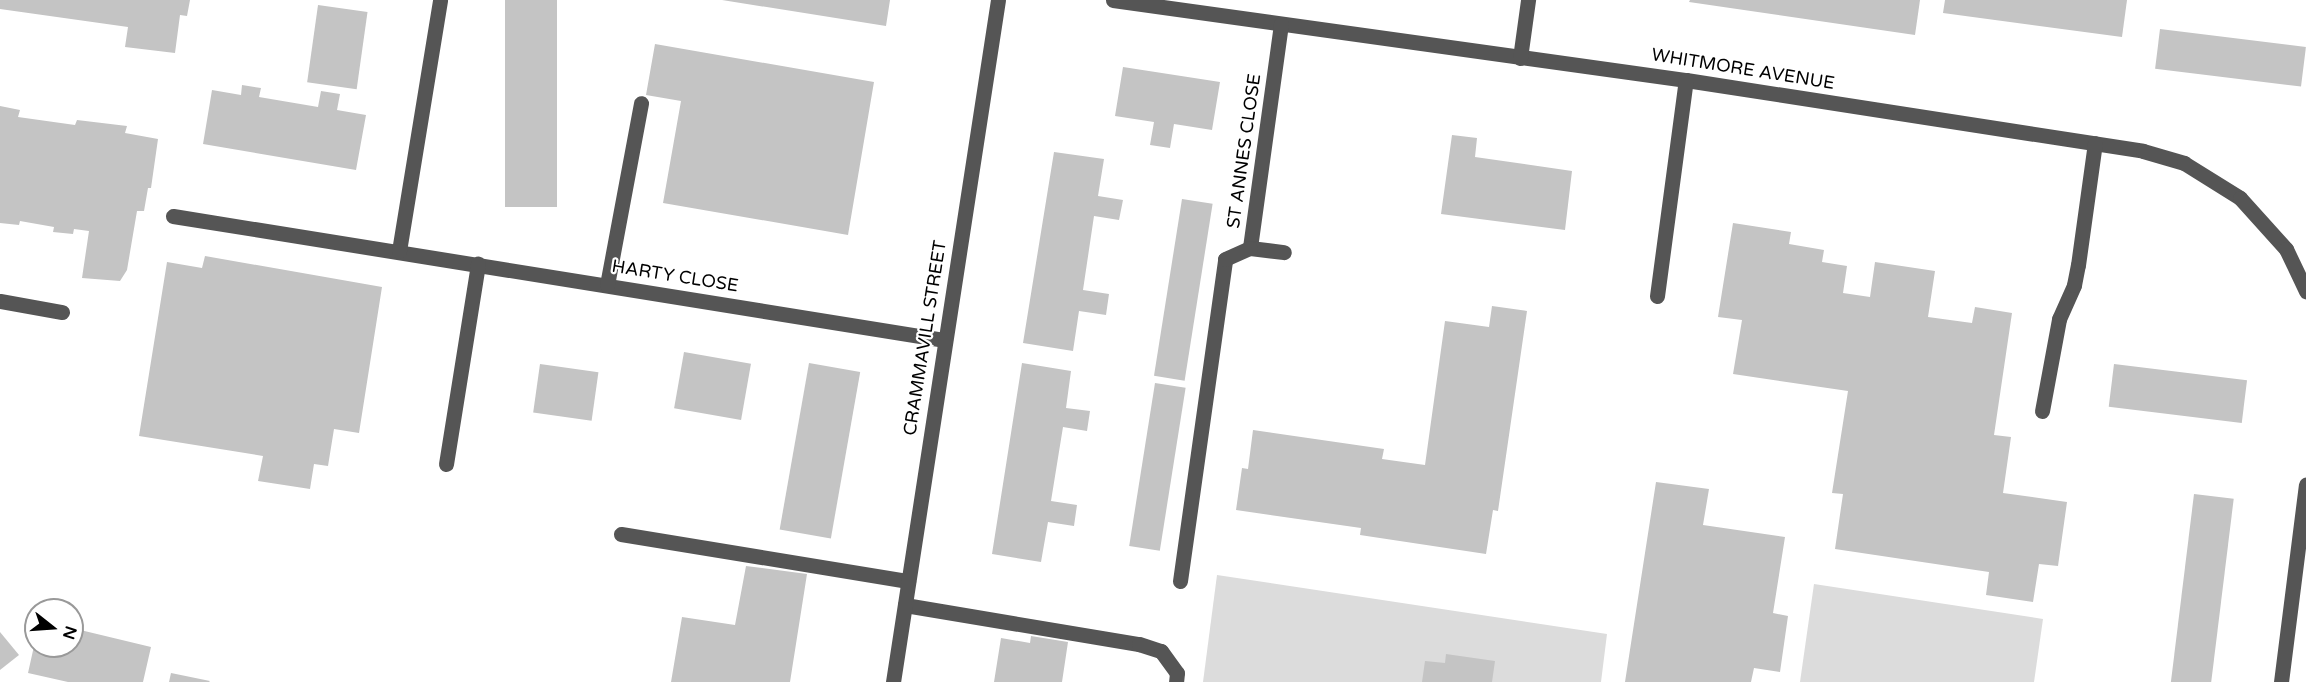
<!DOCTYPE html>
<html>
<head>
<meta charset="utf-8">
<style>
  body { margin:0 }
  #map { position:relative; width:2306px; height:682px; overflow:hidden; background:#fff; font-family:"Varela Round",sans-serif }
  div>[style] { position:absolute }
  .green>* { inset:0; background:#dcdcdc }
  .building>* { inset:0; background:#c4c4c4; transform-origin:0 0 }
  .minor>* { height:15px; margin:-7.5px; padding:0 7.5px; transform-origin:7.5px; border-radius:7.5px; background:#555 }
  span { translate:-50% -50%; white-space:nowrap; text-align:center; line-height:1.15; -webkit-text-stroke:4.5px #fff; paint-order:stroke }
  .street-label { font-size:18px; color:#000 }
  .north { position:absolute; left:24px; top:598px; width:60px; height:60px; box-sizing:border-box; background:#fff; border:2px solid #999; border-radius:50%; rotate:107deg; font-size:16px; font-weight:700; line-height:24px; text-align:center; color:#000 }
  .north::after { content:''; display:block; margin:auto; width:21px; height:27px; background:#000; clip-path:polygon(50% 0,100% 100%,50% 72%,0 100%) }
</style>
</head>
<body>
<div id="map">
  <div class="green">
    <i style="clip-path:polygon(1217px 575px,1607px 634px,1601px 682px,1203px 682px)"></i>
    <i style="clip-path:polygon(1814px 584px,2043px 619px,2034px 682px,1800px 682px)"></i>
  </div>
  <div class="building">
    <i style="clip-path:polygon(0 0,190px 0,187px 16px,180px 15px,175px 53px,125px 47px,128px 27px,0 9px)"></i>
    <i style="left:505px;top:0;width:52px;height:207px"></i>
    <i style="clip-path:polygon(722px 0,890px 0,886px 26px)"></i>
    <i style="clip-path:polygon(1690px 0,1920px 0,1915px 35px,1689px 2px)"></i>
    <i style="clip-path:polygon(1945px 0,2127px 0,2122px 37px,1943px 13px)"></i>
    <i style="left:318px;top:5px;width:50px;height:78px;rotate:8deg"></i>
    <i style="left:2160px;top:29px;width:147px;height:40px;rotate:7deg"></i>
    <i style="clip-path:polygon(655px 44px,874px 82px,848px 235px,663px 203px,681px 101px,646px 95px)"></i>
    <i style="clip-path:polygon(1123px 67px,1220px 82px,1212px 130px,1174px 124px,1170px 148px,1150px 145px,1154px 122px,1115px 116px)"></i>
    <i style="clip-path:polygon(242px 85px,261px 88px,259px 97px,318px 107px,321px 91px,340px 94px,337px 110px,366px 115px,356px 170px,203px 144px,212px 90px,241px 95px)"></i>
    <i style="clip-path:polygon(0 106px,20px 110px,18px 117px,75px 125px,77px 120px,127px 126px,125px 133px,158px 139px,151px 188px,148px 188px,144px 211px,137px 211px,127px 270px,120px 281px,82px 278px,89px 231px,74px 229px,73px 234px,53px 232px,54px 227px,20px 221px,19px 225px,0 223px)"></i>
    <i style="clip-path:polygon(1452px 135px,1477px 138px,1475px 157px,1572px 171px,1565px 230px,1441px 214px)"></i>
    <i style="clip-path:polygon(1054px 152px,1104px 159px,1098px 196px,1123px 200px,1119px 220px,1094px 216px,1083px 290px,1109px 294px,1106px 315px,1079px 311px,1073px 351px,1023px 343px)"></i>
    <i style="left:1182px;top:199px;width:31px;height:179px;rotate:9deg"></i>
    <i style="clip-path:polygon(1733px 223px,1791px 232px,1789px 244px,1824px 250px,1822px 262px,1847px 266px,1843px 293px,1870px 297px,1875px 262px,1935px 271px,1928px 317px,1972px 323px,1975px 307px,2012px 313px,1994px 435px,2011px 437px,2003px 493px,2067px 502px,2058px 566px,2039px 564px,2033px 602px,1986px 595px,1989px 572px,1835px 549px,1843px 494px,1832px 493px,1848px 391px,1733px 374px,1742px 320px,1718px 317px)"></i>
    <i style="clip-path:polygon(205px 256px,382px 287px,359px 433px,334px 429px,328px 466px,314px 464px,310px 489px,258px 481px,263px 456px,139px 436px,167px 262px,202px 268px)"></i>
    <i style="clip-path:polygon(1492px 306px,1527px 311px,1498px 511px,1493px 510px,1486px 554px,1360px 535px,1361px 528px,1236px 510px,1242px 468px,1248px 469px,1253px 430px,1384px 449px,1382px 459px,1425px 465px,1445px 321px,1489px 327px)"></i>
    <i style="left:684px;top:352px;width:68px;height:57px;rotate:10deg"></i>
    <i style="left:809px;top:363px;width:52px;height:169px;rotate:10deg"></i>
    <i style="clip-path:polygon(1022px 363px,1071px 371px,1066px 408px,1090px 411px,1087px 431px,1063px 427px,1051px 501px,1077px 505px,1074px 526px,1048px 522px,1041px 562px,992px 554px)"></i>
    <i style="left:540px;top:364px;width:59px;height:49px;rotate:8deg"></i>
    <i style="left:2114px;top:364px;width:134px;height:43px;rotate:7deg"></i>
    <i style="left:1155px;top:383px;width:31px;height:165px;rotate:9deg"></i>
    <i style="clip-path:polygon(1656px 482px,1709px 489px,1703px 525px,1785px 537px,1773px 613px,1788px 616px,1780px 672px,1754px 668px,1751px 682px,1625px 682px)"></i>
    <i style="left:2194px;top:494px;width:40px;height:190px;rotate:7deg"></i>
    <i style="clip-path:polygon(746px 566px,807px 574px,790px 682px,671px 682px,682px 617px,735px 625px)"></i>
    <i style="clip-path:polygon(72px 628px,151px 647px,143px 682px,68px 682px,28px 673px,34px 646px,72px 646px)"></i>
    <i style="clip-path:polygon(0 632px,19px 655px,0 670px)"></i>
    <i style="clip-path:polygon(1031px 636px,1068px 642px,1062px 682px,994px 682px,1001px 638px,1030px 643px)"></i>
    <i style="clip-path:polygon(1446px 654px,1495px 661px,1492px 682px,1422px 682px,1425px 661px,1445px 663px)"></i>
    <i style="clip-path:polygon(171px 673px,210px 681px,209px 682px,169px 682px)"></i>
  </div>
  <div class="minor">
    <i style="left:1113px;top:0;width:579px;rotate:7.95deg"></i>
    <i style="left:1686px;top:80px;width:462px;rotate:8.8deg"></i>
    <i style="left:2143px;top:151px;width:43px;rotate:16.3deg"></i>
    <i style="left:2184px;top:163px;width:66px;rotate:32deg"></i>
    <i style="left:2240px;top:198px;width:69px;rotate:48deg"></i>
    <i style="left:2286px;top:249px;width:47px;rotate:64.5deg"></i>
    <i style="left:1281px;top:24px;width:226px;rotate:97.9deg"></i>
    <i style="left:1250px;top:248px;width:34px;rotate:7deg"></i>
    <i style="left:1520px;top:58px;width:59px;rotate:-82.1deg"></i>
    <i style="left:173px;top:216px;width:782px;rotate:9.13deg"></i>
    <i style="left:399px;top:251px;width:254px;rotate:-80.7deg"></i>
    <i style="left:607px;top:285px;width:185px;rotate:-79.4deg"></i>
    <i style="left:1657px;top:296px;width:218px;rotate:-82.4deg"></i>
    <i style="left:0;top:301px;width:63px;rotate:10.1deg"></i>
    <i style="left:2042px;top:411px;width:94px;rotate:-79.5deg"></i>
    <i style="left:2059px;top:319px;width:37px;rotate:-66deg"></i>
    <i style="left:2074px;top:285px;width:20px;rotate:-79deg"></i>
    <i style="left:2078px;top:265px;width:123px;rotate:-82.1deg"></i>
    <i style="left:446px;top:464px;width:203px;rotate:-80.9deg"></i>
    <i style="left:621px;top:534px;width:291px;rotate:9.3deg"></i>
    <i style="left:1180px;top:581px;width:325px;rotate:-82deg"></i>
    <i style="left:1225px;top:259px;width:27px;rotate:-24deg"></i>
    <i style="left:905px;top:605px;width:237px;rotate:9.5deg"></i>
    <i style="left:1139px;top:644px;width:23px;rotate:18deg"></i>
    <i style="left:1161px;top:651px;width:27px;rotate:54deg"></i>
    <i style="left:1177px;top:673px;width:9px;rotate:96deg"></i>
    <i style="left:893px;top:682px;width:690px;rotate:-81.25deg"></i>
    <i style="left:2281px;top:682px;width:199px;rotate:-82.8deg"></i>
  </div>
  <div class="street-label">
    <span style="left:1743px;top:69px;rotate:9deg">WHITMORE AVENUE</span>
    <span style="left:1244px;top:151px;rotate:-82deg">ST ANNES CLOSE</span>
    <span style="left:675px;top:276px;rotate:9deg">HARTY CLOSE</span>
    <span style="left:925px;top:338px;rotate:-81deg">CRAMMAVILL STREET</span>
  </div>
  <div class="north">N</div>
</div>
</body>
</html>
